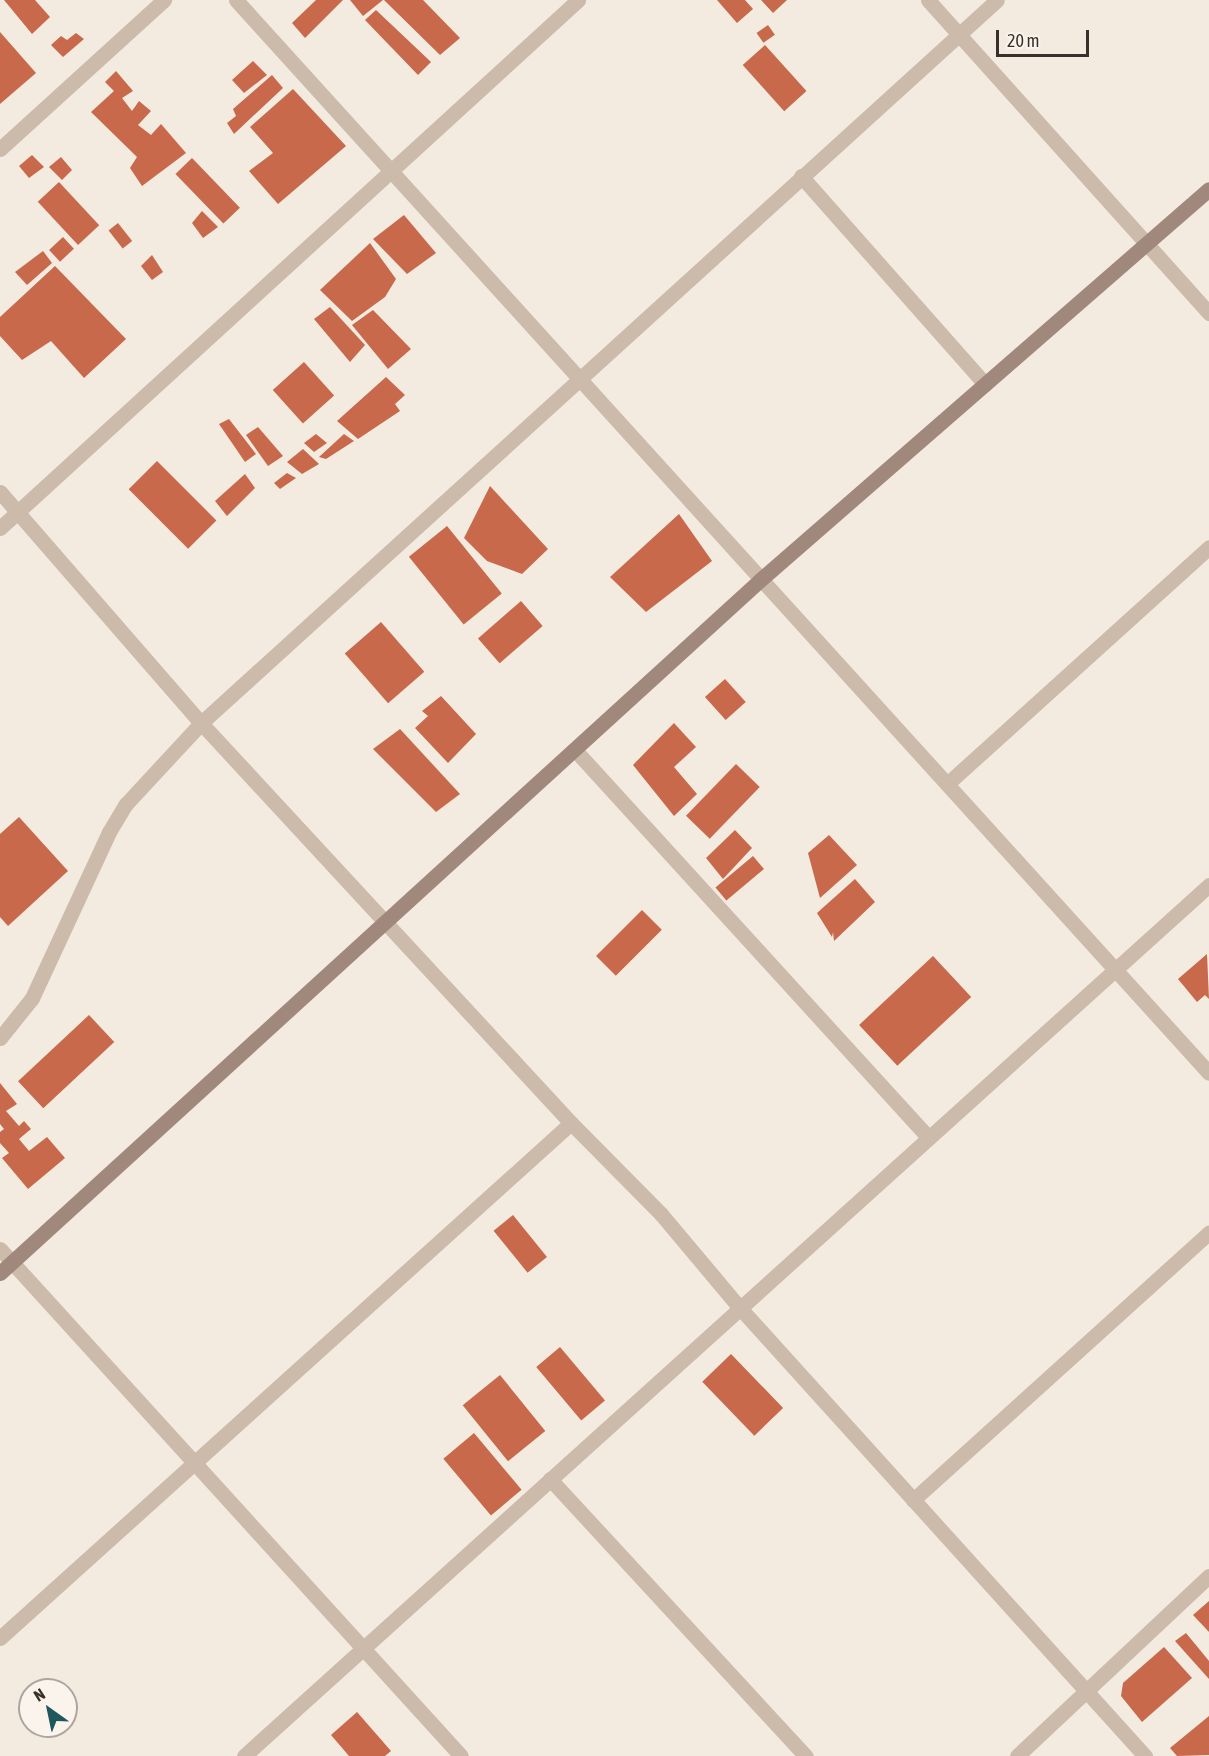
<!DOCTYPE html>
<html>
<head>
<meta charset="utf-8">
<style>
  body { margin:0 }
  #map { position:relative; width:1209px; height:1756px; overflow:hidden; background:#f3eae0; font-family:"Asap Condensed",sans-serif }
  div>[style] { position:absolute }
  .building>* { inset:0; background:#c7694a; transform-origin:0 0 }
  .street>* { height:15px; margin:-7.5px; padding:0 7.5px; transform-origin:7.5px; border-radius:7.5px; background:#ccbaab }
  .secondary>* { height:15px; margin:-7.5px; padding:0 7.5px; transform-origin:7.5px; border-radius:7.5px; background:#a0897c }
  span { translate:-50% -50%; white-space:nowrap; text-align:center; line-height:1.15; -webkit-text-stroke:6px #fbf4ed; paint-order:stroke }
  .north { position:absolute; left:18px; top:1678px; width:60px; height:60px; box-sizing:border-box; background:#fbf4ed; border:2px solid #aea59f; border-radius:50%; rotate:327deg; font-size:16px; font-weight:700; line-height:24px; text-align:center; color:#3a2f2a }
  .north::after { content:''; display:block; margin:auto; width:21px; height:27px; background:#1f585c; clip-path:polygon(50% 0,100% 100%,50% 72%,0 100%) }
  .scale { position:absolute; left:996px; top:30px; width:93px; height:27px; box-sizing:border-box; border:3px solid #3a2f2a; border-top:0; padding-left:8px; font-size:18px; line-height:21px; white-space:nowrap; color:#3a2f2a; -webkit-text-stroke:4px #fbf4ed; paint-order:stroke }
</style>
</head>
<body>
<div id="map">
  <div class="building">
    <i style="clip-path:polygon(4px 0,35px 0,50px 17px,32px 34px)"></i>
    <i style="clip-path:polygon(316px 0,343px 0,305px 38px,292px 23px)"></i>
    <i style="clip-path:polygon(350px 0,383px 0,363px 16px)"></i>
    <i style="clip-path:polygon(384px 0,423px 0,460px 38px,440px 55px)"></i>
    <i style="clip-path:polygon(717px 0,745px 0,753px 9px,737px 23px)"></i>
    <i style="clip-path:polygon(761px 0,787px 0,773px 13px)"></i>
    <i style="clip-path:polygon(376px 10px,431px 62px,418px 75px,365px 20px)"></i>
    <i style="left:768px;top:25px;width:12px;height:14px;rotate:55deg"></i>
    <i style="clip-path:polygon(0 32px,36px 73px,0 104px)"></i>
    <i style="clip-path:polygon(76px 33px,84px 39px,63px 57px,51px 45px,61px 36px,67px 40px)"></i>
    <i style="left:765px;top:45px;width:62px;height:30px;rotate:48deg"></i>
    <i style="clip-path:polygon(253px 61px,267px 75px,244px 93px,232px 80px)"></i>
    <i style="clip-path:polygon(116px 71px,133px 91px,122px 98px,132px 111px,139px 101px,151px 111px,138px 125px,151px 135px,161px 124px,186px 153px,142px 186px,130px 168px,137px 157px,91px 112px,114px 91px,105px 82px)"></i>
    <i style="clip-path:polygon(272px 75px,283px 88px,234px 134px,227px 123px,236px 116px,233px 109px)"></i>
    <i style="clip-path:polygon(293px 89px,346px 146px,278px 204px,249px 171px,273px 153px,250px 127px)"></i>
    <i style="clip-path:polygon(32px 155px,44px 167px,29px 178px,19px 166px)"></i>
    <i style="clip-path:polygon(61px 157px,72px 170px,62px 180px,49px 167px)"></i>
    <i style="left:192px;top:158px;width:69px;height:23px;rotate:46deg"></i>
    <i style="left:59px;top:182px;width:59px;height:29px;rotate:47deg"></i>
    <i style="clip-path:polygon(202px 211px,218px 227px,203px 238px,192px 223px)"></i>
    <i style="clip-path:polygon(404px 215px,436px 253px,407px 274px,373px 239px)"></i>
    <i style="left:118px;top:223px;width:23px;height:12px;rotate:52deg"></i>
    <i style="left:63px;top:237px;width:16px;height:19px;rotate:47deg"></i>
    <i style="clip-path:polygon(370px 243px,396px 279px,385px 297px,352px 321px,320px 290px)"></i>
    <i style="clip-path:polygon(43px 251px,52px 263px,27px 285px,15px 272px)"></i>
    <i style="clip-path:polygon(152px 255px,163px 272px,152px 280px,141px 266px)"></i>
    <i style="clip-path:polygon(55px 266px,126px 339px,84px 378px,51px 341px,22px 360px,0 336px,0 317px)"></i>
    <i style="clip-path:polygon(330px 307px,365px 345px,350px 362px,314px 319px)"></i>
    <i style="clip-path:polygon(373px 310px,411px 349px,388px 369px,352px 325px)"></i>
    <i style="left:304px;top:362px;width:45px;height:42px;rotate:48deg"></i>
    <i style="clip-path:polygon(386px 377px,405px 395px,395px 404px,400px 411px,358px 439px,337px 421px)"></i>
    <i style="clip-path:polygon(229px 419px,256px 454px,245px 462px,219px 424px)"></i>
    <i style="clip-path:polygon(258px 427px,283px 456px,268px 466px,246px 435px)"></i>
    <i style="clip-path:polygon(316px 434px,327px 443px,314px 452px,304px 443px)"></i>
    <i style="clip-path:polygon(344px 434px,354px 441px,326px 459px,319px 457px)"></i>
    <i style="clip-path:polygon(303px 449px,319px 464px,302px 474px,287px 462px)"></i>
    <i style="left:157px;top:461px;width:84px;height:40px;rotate:45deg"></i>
    <i style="clip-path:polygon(287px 473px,296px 478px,280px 489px,274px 483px)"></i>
    <i style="clip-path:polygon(245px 474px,255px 488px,227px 516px,215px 501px)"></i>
    <i style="clip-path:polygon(490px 486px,548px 549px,522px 574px,487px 561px,464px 538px)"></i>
    <i style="clip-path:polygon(679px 514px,712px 561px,646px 612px,610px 577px)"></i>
    <i style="left:447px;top:526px;width:87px;height:49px;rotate:51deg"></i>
    <i style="left:521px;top:601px;width:33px;height:57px;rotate:49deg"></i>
    <i style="left:381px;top:622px;width:66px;height:48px;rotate:49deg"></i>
    <i style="left:725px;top:679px;width:31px;height:27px;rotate:48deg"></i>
    <i style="clip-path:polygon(441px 696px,476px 734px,448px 763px,415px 728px,428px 716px,422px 711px)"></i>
    <i style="clip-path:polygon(674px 723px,696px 747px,674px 767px,697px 794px,674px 816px,633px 765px)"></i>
    <i style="clip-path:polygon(400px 729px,460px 794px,436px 812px,373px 749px)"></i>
    <i style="left:736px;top:764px;width:33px;height:72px;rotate:44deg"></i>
    <i style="clip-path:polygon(19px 817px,68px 871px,8px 926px,0 917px,0 834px)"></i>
    <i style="clip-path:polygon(735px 830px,752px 848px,723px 879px,706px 858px)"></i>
    <i style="clip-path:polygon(829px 835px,857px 865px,820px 898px,808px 853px)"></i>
    <i style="left:753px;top:856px;width:17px;height:49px;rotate:50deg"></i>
    <i style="clip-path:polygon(855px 879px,875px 902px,834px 941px,833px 932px,832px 937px,817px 913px)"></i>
    <i style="left:642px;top:910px;width:28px;height:65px;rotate:45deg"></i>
    <i style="clip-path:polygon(1207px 954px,1209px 999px,1205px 995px,1197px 1002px,1178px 979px)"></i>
    <i style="left:933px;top:956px;width:56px;height:101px;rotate:47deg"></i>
    <i style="left:89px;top:1015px;width:37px;height:97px;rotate:47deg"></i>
    <i style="clip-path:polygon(0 1083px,17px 1104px,6px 1111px,19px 1126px,24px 1121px,31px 1129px,19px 1139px,29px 1151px,47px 1137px,65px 1158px,28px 1189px,2px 1158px,9px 1153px,0 1143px,0 1132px,4px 1129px,0 1124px)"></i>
    <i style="left:513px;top:1215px;width:54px;height:25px;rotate:51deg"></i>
    <i style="left:560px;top:1347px;width:70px;height:31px;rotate:50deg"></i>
    <i style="left:731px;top:1354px;width:75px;height:40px;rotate:46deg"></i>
    <i style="left:500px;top:1375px;width:72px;height:48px;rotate:51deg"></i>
    <i style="left:474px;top:1433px;width:74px;height:40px;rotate:50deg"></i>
    <i style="clip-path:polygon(1209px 1601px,1209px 1632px,1193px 1615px)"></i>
    <i style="clip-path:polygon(1186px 1633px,1209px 1661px,1209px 1679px,1175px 1641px)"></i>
    <i style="clip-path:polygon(1164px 1647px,1192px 1678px,1142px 1722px,1121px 1696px,1123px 1683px)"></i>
    <i style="clip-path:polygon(357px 1712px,391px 1751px,385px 1756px,349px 1756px,331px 1735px)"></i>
    <i style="clip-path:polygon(1209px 1716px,1209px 1755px,1177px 1756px,1170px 1748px)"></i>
  </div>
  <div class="street">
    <i style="left:236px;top:0;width:1448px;rotate:47.8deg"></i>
    <i style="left:928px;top:0;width:421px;rotate:48.1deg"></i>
    <i style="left:0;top:149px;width:222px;rotate:-42.3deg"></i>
    <i style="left:801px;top:176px;width:278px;rotate:48.5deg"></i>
    <i style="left:0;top:492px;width:306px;rotate:49deg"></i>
    <i style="left:201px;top:723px;width:545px;rotate:47.23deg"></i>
    <i style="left:571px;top:1123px;width:128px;rotate:45.3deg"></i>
    <i style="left:661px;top:1214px;width:123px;rotate:50deg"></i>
    <i style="left:740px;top:1308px;width:604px;rotate:47.89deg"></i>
    <i style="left:0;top:528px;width:783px;rotate:-42.41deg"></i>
    <i style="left:575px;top:750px;width:524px;rotate:47.63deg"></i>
    <i style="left:947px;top:784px;width:353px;rotate:-42.1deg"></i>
    <i style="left:0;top:1038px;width:51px;rotate:-51.3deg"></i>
    <i style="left:32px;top:998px;width:183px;rotate:-65.1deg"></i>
    <i style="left:109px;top:832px;width:33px;rotate:-59deg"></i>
    <i style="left:126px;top:804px;width:110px;rotate:-47.2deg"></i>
    <i style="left:201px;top:723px;width:1075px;rotate:-42.25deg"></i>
    <i style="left:0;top:1249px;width:685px;rotate:47.72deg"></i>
    <i style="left:550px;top:1479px;width:377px;rotate:47.3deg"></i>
    <i style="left:913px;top:1500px;width:399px;rotate:-42.1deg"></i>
    <i style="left:0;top:1638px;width:769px;rotate:-42.05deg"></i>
    <i style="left:244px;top:1756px;width:1300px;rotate:-42.07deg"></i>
    <i style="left:1017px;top:1756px;width:263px;rotate:-43.2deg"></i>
  </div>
  <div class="secondary">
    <i style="left:0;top:1273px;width:1029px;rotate:-42.36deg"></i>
    <i style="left:760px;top:580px;width:595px;rotate:-41.05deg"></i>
  </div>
  <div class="north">N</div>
  <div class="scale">20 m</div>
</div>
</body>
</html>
